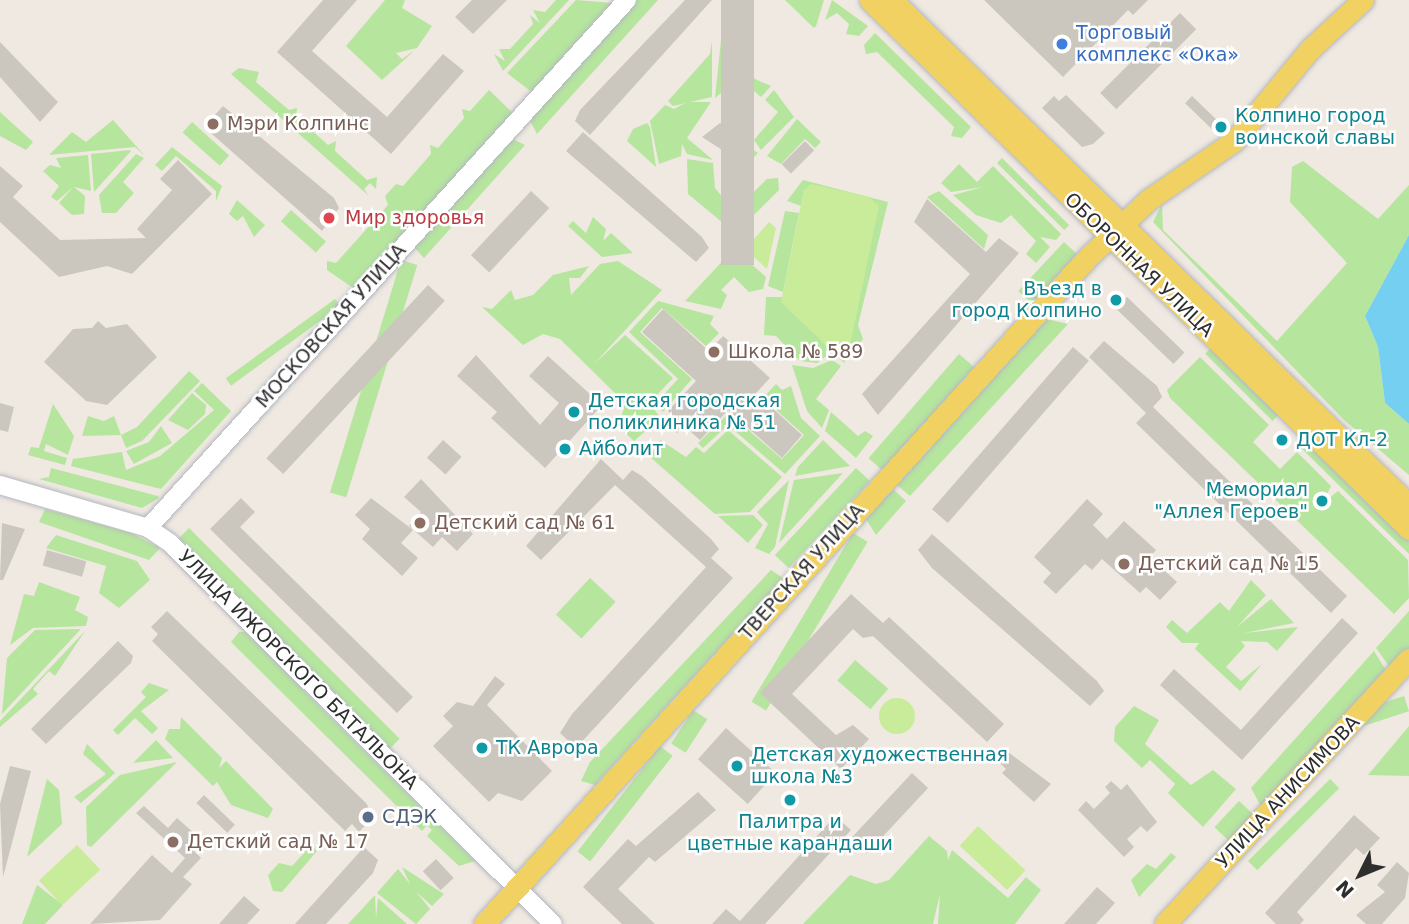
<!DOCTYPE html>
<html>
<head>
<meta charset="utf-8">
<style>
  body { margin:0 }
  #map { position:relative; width:1409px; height:924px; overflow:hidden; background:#efe9e1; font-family:"DejaVu Sans",sans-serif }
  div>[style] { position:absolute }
  .green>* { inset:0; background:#b6e59e; transform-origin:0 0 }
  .pitch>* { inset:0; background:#c9ec9a; transform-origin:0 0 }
  .round { border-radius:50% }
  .water>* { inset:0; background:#75cff0 }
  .building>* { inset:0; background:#cbc7bf; transform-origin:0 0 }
  .roads { filter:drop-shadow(0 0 2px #b4b7c1) drop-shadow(0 0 2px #b4b7c1) }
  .minor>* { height:18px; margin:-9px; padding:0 9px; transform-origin:9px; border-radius:9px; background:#fff }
  .major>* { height:21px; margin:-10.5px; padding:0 10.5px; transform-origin:10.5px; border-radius:10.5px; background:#f2d163 }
  .dots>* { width:19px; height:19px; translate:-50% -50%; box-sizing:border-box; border:4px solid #fff; border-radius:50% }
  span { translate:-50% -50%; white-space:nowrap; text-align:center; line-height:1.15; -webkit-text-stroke:5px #fff; paint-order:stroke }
  .shop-label { font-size:19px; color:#366cbe }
  .left { translate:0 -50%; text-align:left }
  .culture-label { font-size:19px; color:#0d838f }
  .right { translate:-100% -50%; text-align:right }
  .education-label { font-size:19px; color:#785e54 }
  .health-label { font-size:19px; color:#be3a42 }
  .street-label { font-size:19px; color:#2e2e2e }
  .service-label { font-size:19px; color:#4e5e75 }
  .north { position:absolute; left:1325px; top:840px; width:70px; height:70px; -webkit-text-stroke:5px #fff; paint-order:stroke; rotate:227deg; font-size:19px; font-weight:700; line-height:28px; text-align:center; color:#2e2e2e }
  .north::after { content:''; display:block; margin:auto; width:24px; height:32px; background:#2e2e2e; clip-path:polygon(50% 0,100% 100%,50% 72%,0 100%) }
</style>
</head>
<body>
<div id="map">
  <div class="green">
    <i style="clip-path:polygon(385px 0,405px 0,402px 8px,432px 26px,417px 48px,396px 53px,402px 59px,415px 50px,382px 80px,346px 46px)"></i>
    <i style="clip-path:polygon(556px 0,569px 0,503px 71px,494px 54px,505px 61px,499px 49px,510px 49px,533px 24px,530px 15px,540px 23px,533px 10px,545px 12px)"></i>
    <i style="clip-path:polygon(576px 0,613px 3px,533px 93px,507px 73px)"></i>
    <i style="clip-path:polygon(635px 0,658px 0,537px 134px,528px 117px)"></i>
    <i style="clip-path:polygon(785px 0,824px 0,816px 26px,814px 28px)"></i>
    <i style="clip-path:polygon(832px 0,868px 26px,859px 36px,846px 34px,849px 24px,837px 13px,825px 20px)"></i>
    <i style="clip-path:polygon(875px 33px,971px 127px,962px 138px,951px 136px,954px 127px,877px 52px,866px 54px,864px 45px)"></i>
    <i style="clip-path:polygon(721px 40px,755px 79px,771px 86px,761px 97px,739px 78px,715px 98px)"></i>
    <i style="clip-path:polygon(712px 41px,712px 97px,673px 106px,668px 101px,710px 54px)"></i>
    <i style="clip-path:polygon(239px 68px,259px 72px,256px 82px,289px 110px,297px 108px,296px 116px,328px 145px,336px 141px,335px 151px,367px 180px,377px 177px,376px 189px,370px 183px,364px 189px,369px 196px,231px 74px)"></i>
    <i style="clip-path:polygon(489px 90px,514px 114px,356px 290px,327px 270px,327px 261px,336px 263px,388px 205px,385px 196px,396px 184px,403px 186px,431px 154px,430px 145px,438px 148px,464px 118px,462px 109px,470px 111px)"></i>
    <i style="clip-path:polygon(774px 90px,794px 117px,761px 150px,754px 140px,778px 112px,765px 100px)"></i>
    <i style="clip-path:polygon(687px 102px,711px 102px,687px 138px,713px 160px,687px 154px,682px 144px,681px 156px,659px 164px,650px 121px,665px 105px,674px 109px)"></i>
    <i style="clip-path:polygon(0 112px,33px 142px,26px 150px,0 136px)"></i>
    <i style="clip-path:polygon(797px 119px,821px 142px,815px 148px,805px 139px,781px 164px,767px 156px)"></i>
    <i style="clip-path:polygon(113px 120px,145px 156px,135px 147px,49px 155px,72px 132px,86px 142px)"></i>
    <i style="left:192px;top:122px;width:50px;height:14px;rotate:42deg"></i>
    <i style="clip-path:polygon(647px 123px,650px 127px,656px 167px,627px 141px,633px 129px)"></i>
    <i style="clip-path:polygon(513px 139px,525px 145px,424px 258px,414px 247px)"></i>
    <i style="clip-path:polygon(743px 143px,758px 153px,729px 182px,730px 192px,722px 181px)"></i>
    <i style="clip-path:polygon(172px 147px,222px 186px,216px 201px,216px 191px,176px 156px,162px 171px,155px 165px)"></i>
    <i style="clip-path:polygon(130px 150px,131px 151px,94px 192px,91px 154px)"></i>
    <i style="clip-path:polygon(136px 154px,144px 158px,123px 182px,134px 193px,116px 213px,102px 213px,99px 195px)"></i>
    <i style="clip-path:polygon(88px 155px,91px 191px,74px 187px,85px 196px,84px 214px,72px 215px,59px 203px,73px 187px,57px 201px,51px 197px,59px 186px,43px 171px,50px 165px,61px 168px,56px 158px)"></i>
    <i style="left:1002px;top:158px;width:95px;height:7px;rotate:45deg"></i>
    <i style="clip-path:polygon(687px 159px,713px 163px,715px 188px,728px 204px,728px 227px,688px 194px)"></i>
    <i style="clip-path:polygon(1303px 161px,1378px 219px,1409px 185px,1409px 235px,1365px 316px,1378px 347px,1385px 403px,1409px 424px,1409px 475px,1344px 420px,1153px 222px,1162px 204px,1163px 230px,1277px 341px,1347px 263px,1290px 202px,1292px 167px)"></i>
    <i style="clip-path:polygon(959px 164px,977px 182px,993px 166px,1061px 234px,1056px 240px,1040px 237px,1050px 247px,1036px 263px,1026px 254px,1036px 241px,1011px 215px,1001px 223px,976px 215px,953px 195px,983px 187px,951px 192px,941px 183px)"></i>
    <i style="clip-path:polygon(778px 178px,779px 190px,752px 217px,739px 214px,739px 206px,767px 179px)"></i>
    <i style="clip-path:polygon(803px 180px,888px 202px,858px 325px,863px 339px,844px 363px,836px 355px,851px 341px,804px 190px,801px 206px,787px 201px)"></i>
    <i style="clip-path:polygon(939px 191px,988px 235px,984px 249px,927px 197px)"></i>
    <i style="clip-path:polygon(237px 200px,265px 225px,254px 237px,243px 216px,237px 221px,229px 214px)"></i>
    <i style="left:291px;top:210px;width:47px;height:15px;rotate:42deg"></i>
    <i style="clip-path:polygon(785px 211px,799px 213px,783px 292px,768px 286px)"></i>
    <i style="clip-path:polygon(593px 217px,606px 229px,603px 241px,611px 233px,633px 253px,602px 257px,568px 226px,573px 221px,586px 233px)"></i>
    <i style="left:1064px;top:242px;width:18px;height:67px;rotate:43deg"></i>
    <i style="clip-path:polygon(734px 249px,766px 277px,763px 289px,749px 292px,734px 277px,721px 290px,727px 295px,721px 309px,685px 301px)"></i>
    <i style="left:401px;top:260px;width:17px;height:243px;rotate:17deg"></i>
    <i style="clip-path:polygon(618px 261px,662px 290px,594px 364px,625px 335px,673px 378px,649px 403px,661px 418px,634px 441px,619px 427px,625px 403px,560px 339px,543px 334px,523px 345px,482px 307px,492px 309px,511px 290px,515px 300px,533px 295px,553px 275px,589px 266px,580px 278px,569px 278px,571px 295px,600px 264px)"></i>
    <i style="clip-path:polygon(766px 297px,782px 297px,832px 352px,817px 363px,800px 361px,776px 336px,764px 335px)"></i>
    <i style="left:335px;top:299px;width:9px;height:135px;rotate:54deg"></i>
    <i style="clip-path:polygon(658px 301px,714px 316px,710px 324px,719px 333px,706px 346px,662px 308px,640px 332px,692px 379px,663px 412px,655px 404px,678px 379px,629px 332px)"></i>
    <i style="clip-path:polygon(1047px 319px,1068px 324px,910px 496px,897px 485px)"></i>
    <i style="left:1213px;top:346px;width:95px;height:11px;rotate:45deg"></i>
    <i style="left:959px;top:354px;width:20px;height:138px;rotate:41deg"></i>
    <i style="clip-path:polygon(1200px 357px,1269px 425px,1253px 442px,1280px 469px,1297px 452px,1331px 486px,1322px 504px,1338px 491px,1408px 560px,1409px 598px,1394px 614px,1170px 398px,1167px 390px)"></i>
    <i style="clip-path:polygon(832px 360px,841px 366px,816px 399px,829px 410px,822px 428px,807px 411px,792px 365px,813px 368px)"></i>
    <i style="clip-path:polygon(189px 371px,200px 381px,142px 441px,126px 448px,121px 435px,82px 436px,88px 416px,104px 421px,114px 416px,121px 435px,137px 427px)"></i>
    <i style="clip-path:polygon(202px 383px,231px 411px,161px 489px,71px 466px,73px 459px,122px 452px,126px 470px,160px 456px,214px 410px,194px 391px)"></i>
    <i style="clip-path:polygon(776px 384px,782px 390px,791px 386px,801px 418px,820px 436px,785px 474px,728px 425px,703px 448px,698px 443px,729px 413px,782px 459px,804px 435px,763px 398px)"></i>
    <i style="clip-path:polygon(192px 393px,206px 405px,205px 414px,188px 430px,168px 420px)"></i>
    <i style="clip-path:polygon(53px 404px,74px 436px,68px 455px,46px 444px,44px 451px,67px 458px,65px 465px,28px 455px,31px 447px,39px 448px)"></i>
    <i style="clip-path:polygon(831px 412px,858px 436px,865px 431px,873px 436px,856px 458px,825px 431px)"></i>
    <i style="clip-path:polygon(161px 426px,172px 443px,134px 464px,126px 451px,149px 442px)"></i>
    <i style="clip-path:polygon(728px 430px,782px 477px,750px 512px,715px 514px,650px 457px,660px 440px,686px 457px,696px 447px,704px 453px)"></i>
    <i style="clip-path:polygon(823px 440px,850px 466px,795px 476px,798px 467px)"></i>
    <i style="clip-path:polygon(1308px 440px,1409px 541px,1409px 554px,1301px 448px)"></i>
    <i style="clip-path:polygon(51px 468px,158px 496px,159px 498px,142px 508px,39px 479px,49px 477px)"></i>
    <i style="left:856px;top:468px;width:19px;height:119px;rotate:43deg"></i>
    <i style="clip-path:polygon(843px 473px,779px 543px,794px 480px)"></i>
    <i style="clip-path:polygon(789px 480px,775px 547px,769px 554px,755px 548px,768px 524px,757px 512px)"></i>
    <i style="clip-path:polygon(893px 489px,906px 501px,876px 535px,866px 519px)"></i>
    <i style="clip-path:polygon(45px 509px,131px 533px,160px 548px,149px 560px,39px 522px)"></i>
    <i style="clip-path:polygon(753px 515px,763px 525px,748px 543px,718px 516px)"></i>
    <i style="left:189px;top:528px;width:298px;height:14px;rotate:45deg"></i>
    <i style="left:853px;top:533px;width:17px;height:197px;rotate:31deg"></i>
    <i style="clip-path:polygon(56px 535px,137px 561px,150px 580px,119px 608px,99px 593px,106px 566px,46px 548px)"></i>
    <i style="clip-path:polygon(771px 570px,783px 578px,595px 785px,581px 781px,590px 762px)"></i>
    <i style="left:590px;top:578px;width:35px;height:50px;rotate:43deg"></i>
    <i style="clip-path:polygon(1251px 580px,1266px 595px,1237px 627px,1271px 599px,1294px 623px,1244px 633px,1298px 627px,1277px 651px,1267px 642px,1241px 641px,1245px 646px,1226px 667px,1241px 681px,1262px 664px,1240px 691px,1195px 649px,1199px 643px,1182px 643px,1166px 627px,1172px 620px,1187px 633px,1220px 602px,1229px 611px)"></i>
    <i style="clip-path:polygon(39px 582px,80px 597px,75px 610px,88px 617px,86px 626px,33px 628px,10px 645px,24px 594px,34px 596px)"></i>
    <i style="clip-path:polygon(1409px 611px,1409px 649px,1391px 669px,1376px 648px)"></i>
    <i style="clip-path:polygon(80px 629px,80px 630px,2px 714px,7px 658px,35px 630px)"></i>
    <i style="clip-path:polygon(85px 631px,55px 676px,49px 671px,33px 689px,38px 694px,0 727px,0 721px)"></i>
    <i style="clip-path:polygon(239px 632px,245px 632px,475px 861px,459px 866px,427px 836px,432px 830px,427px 825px,422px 831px,231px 642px)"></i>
    <i style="clip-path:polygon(1374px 651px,1387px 672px,1262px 808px,1251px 788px)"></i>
    <i style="left:855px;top:660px;width:44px;height:27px;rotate:41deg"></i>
    <i style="clip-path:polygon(149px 683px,169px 690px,141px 711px,158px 728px,152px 734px,135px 718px,118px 735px,113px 730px,146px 697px,141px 692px)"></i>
    <i style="left:1404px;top:696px;width:16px;height:101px;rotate:72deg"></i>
    <i style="clip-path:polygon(1134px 706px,1159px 720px,1145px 744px,1191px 785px,1213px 770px,1236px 789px,1203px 827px,1168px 793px,1175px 784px,1150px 760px,1142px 768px,1114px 741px,1115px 727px)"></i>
    <i style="left:693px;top:710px;width:17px;height:40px;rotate:33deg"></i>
    <i style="clip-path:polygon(181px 717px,222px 758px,219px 768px,226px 761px,273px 809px,268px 818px,231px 805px,217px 782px,213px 786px,165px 739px,169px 729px,180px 729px)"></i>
    <i style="clip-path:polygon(1409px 726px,1409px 776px,1368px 775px)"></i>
    <i style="clip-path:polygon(156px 740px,173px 758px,133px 763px)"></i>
    <i style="clip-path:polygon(87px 744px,115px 773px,81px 803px,74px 797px,106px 774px,83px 754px)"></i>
    <i style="left:660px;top:746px;width:16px;height:134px;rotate:38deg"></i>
    <i style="clip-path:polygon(177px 762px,91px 847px,87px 845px,86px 807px,120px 775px)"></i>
    <i style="clip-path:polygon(47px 779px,59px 790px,62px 824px,27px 857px)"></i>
    <i style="left:1330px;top:779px;width:13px;height:116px;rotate:45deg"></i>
    <i style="left:1239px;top:801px;width:22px;height:36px;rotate:43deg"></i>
    <i style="clip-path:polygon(929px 836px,947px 851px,948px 860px,952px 850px,1008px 898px,1026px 877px,1041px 890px,1015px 924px,938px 924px,940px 894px,933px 924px,803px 924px,850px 875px,876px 884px,889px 880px)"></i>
    <i style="clip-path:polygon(304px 838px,317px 851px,282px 892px,273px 891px,268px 875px,279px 863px,292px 866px,305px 852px)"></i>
    <i style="clip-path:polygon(1171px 853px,1176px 857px,1139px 897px,1131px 880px,1147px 864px,1156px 869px)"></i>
    <i style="clip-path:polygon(402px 867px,444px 894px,432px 906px,412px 888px)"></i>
    <i style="clip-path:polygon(398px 869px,430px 909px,416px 924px,377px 893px)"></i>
    <i style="clip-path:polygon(37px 885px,63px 905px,45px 924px,22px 924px)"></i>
    <i style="clip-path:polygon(375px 895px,376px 918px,378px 898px,407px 924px,348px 924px)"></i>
  </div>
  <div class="pitch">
    <i style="clip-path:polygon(811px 184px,869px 197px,879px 206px,851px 341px,836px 355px,781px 302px,804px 190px)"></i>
    <i style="clip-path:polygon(769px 222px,776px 228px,767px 269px,745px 249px)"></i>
    <i class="round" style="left:879px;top:698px;width:36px;height:36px"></i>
    <i style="left:978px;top:826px;width:65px;height:27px;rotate:43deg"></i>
    <i style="left:77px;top:845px;width:34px;height:52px;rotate:47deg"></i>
  </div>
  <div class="water">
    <i style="clip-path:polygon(1409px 235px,1409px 424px,1385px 403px,1378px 347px,1365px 316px)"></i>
  </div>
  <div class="building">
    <i style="clip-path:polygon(323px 0,357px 0,312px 51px,387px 117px,443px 54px,464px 71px,391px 154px,277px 52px)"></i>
    <i style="clip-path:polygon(472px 0,507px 0,473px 34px,455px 17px)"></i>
    <i style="clip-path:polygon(685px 0,712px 0,590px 135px,575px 121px,580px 110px)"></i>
    <i style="left:721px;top:0;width:33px;height:265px"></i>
    <i style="clip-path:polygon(984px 0,1148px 0,1133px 15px,1128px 10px,1063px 77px)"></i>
    <i style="left:1180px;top:13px;width:23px;height:113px;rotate:45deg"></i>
    <i style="clip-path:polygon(0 42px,58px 102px,40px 122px,0 77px)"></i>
    <i style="clip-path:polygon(1066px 95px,1105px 133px,1093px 144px,1082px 147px,1042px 108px,1054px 96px,1059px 101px)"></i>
    <i style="left:1192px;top:96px;width:40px;height:10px;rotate:44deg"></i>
    <i style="clip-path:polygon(223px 106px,334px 198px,339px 208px,322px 231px,204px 127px)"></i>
    <i style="clip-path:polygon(720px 123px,742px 141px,730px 155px,702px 137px)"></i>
    <i style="clip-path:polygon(583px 132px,702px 237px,709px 248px,696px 262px,566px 151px)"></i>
    <i style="left:805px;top:141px;width:13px;height:33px;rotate:45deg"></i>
    <i style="clip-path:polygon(178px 160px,212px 194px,132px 274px,107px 266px,59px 277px,0 222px,0 166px,23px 186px,13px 197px,60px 240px,146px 238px,137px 229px,172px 190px,160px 179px)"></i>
    <i style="left:531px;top:191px;width:25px;height:88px;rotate:43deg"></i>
    <i style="clip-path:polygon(927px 199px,986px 252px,999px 238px,1019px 253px,878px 415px,862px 394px,970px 274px,914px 222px)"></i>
    <i style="left:428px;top:285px;width:23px;height:237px;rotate:43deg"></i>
    <i style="left:1127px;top:297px;width:80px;height:16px;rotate:44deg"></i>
    <i style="clip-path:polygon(663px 309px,709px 351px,723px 336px,743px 353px,750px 345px,758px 352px,750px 360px,770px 378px,756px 393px,802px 435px,782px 458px,728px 410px,700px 440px,684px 426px,677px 433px,669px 426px,676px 419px,668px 411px,696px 381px,642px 332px)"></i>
    <i style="clip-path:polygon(98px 321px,106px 328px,127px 324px,157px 357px,107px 405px,86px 401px,44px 362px,73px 329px,92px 328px)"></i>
    <i style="clip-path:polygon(1104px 341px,1157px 386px,1162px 397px,1153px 407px,1347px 596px,1331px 613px,1136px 423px,1146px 413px,1089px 357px)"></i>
    <i style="left:1073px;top:347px;width:21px;height:215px;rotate:41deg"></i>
    <i style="clip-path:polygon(476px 355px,540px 425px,559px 403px,529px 376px,548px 356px,602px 405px,545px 468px,491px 418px,497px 412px,457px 376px)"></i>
    <i style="clip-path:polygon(0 403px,14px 407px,8px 432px,0 430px)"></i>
    <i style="left:443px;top:440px;width:25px;height:24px;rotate:42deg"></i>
    <i style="clip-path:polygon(601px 459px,623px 480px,632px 470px,642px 476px,711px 539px,719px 549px,711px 558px,733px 578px,576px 748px,560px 733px,572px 714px,706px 567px,615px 485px,541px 560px,526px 546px)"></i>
    <i style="clip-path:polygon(421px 479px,473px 534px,457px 551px,442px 537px,433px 547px,409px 526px,421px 512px,404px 497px)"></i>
    <i style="clip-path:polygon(241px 498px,255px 512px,240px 527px,413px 697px,397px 713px,210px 529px)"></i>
    <i style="clip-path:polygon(371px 498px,413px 530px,401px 543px,418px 558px,402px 576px,362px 539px,370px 529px,355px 515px)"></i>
    <i style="clip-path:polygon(1087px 499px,1103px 514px,1093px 525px,1107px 539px,1124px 521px,1156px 550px,1150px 557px,1177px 582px,1160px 600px,1146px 587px,1140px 593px,1102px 559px,1092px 570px,1085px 564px,1056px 594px,1043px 582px,1051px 573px,1034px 557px)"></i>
    <i style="clip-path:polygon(2px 523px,25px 529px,3px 580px,0 580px)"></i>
    <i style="clip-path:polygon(932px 534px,1097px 681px,1104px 691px,1090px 706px,932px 568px,918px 550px)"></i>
    <i style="left:47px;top:550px;width:41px;height:16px;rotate:16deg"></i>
    <i style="clip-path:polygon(851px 594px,883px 623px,889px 617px,1004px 724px,987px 742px,873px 636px,863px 638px,853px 629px,792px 694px,836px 735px,853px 725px,869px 739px,841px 769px,760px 693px)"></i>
    <i style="clip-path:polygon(167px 611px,366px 803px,374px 816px,359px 832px,352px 824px,345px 831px,152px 641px,158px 634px,151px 627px)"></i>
    <i style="clip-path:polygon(1342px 618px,1358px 633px,1242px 760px,1160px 685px,1174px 669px,1241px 730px)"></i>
    <i style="clip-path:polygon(118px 641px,133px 656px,131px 663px,46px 744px,31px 729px)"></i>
    <i style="clip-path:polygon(495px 676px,505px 684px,487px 705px,552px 771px,522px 801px,498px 793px,489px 802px,433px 746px,453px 726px,443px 716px,457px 702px,473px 706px)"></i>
    <i style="left:726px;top:728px;width:67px;height:42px;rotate:42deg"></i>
    <i style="clip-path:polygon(1004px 749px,1051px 784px,1034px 802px,1002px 773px,1006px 769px,995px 758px)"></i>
    <i style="clip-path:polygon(10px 766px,31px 771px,3px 877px,0 804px)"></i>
    <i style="left:912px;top:773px;width:22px;height:90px;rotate:43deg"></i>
    <i style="clip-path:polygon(1111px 781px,1121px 790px,1127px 784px,1157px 822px,1147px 832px,1141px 826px,1127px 839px,1134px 847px,1124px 857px,1078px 810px,1086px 801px,1094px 809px,1110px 793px,1105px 787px)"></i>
    <i style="clip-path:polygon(698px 792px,716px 810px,655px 862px,649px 857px,618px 889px,655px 924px,622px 924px,583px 887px,628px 839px,636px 846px)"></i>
    <i style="left:204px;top:795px;width:43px;height:11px;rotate:44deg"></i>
    <i style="clip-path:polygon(144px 806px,168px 828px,177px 818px,203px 841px,193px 850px,201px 858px,183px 877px,192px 884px,160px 920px,90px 924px,152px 855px,172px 873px,185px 858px,136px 813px)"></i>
    <i style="clip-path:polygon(1354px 815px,1380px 838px,1364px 855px,1356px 848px,1297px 912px,1304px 920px,1300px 924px,1276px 924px,1265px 913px)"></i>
    <i style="clip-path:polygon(835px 816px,851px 830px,765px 924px,712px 924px,726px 909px,740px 921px)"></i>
    <i style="clip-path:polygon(364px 847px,378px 860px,373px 873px,326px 924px,295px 924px)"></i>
    <i style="left:436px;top:859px;width:26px;height:18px;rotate:47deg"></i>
    <i style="clip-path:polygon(1397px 862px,1409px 873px,1405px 898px,1382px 924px,1366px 924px,1356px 915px,1385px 892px,1377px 885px)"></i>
    <i style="clip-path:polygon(1097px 887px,1115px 903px,1096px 924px,1064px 924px)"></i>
    <i style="clip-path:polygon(244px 896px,260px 910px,247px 924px,219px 924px)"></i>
  </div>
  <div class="roads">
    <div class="minor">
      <i style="left:0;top:485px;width:154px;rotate:16.2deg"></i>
      <i style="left:148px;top:528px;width:27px;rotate:34deg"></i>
      <i style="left:170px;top:543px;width:540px;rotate:44.85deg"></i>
      <i style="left:148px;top:528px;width:713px;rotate:-47.79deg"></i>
    </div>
    <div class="major">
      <i style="left:870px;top:0;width:755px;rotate:44.46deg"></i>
      <i style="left:892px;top:0;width:723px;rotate:44.33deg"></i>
      <i style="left:484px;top:924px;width:900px;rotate:-47.84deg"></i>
      <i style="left:1088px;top:257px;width:83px;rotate:-43.5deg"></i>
      <i style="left:1148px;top:200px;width:104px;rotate:-34.5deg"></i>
      <i style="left:1234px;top:141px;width:119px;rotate:-50.4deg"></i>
      <i style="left:1310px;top:49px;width:72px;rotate:-42.8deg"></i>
      <i style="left:1165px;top:924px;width:360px;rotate:-47.4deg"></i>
    </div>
  </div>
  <div class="dots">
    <i style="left:1062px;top:44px;background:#3f7fe0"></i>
    <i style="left:213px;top:124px;background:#8d6e63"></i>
    <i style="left:1221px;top:127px;background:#0f9aa8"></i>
    <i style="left:329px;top:218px;background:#e0444e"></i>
    <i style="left:1116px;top:300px;background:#0f9aa8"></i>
    <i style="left:714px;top:352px;background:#8d6e63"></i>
    <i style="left:574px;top:412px;background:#0f9aa8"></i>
    <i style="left:1282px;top:440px;background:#0f9aa8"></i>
    <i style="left:565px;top:449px;background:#0f9aa8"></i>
    <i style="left:1322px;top:501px;background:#0f9aa8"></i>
    <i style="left:420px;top:523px;background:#8d6e63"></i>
    <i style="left:1124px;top:564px;background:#8d6e63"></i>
    <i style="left:482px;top:748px;background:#0f9aa8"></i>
    <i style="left:737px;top:766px;background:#0f9aa8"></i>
    <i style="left:790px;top:800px;background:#0f9aa8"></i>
    <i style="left:368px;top:817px;background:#5c6f8a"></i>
    <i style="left:173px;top:842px;background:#8d6e63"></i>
  </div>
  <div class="shop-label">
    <span class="left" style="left:1076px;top:44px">Торговый<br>комплекс «Ока»</span>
  </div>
  <div class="culture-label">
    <span class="left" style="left:1235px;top:127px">Колпино город<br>воинской славы</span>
    <span class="right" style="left:1102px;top:300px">Въезд в<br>город Колпино</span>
    <span class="left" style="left:588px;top:412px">Детская городская<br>поликлиника № 51</span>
    <span class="left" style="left:1296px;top:440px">ДОТ Кл-2</span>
    <span class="left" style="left:579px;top:449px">Айболит</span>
    <span class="right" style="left:1308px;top:501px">Мемориал<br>"Аллея Героев"</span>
    <span class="left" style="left:496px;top:748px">ТК Аврора</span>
    <span class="left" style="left:751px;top:766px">Детская художественная<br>школа №3</span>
    <span style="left:790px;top:833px">Палитра и<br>цветные карандаши</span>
  </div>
  <div class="education-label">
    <span class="left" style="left:227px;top:124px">Мэри Колпинс</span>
    <span class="left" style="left:728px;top:352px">Школа № 589</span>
    <span class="left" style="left:434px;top:523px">Детский сад № 61</span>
    <span class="left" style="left:1138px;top:564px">Детский сад № 15</span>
    <span class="left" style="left:187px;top:842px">Детский сад № 17</span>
  </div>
  <div class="health-label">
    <span class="left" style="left:345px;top:218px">Мир здоровья</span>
  </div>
  <div class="street-label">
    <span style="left:1139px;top:265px;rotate:44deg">ОБОРОННАЯ УЛИЦА</span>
    <span style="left:331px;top:326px;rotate:-48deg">МОСКОВСКАЯ УЛИЦА</span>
    <span style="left:802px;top:572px;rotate:-48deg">ТВЕРСКАЯ УЛИЦА</span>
    <span style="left:298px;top:670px;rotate:45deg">УЛИЦА ИЖОРСКОГО БАТАЛЬОНА</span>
    <span style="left:1288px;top:792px;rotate:-47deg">УЛИЦА АНИСИМОВА</span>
  </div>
  <div class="service-label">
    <span class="left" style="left:382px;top:817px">СДЭК</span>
  </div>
  <div class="north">N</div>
</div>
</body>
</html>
